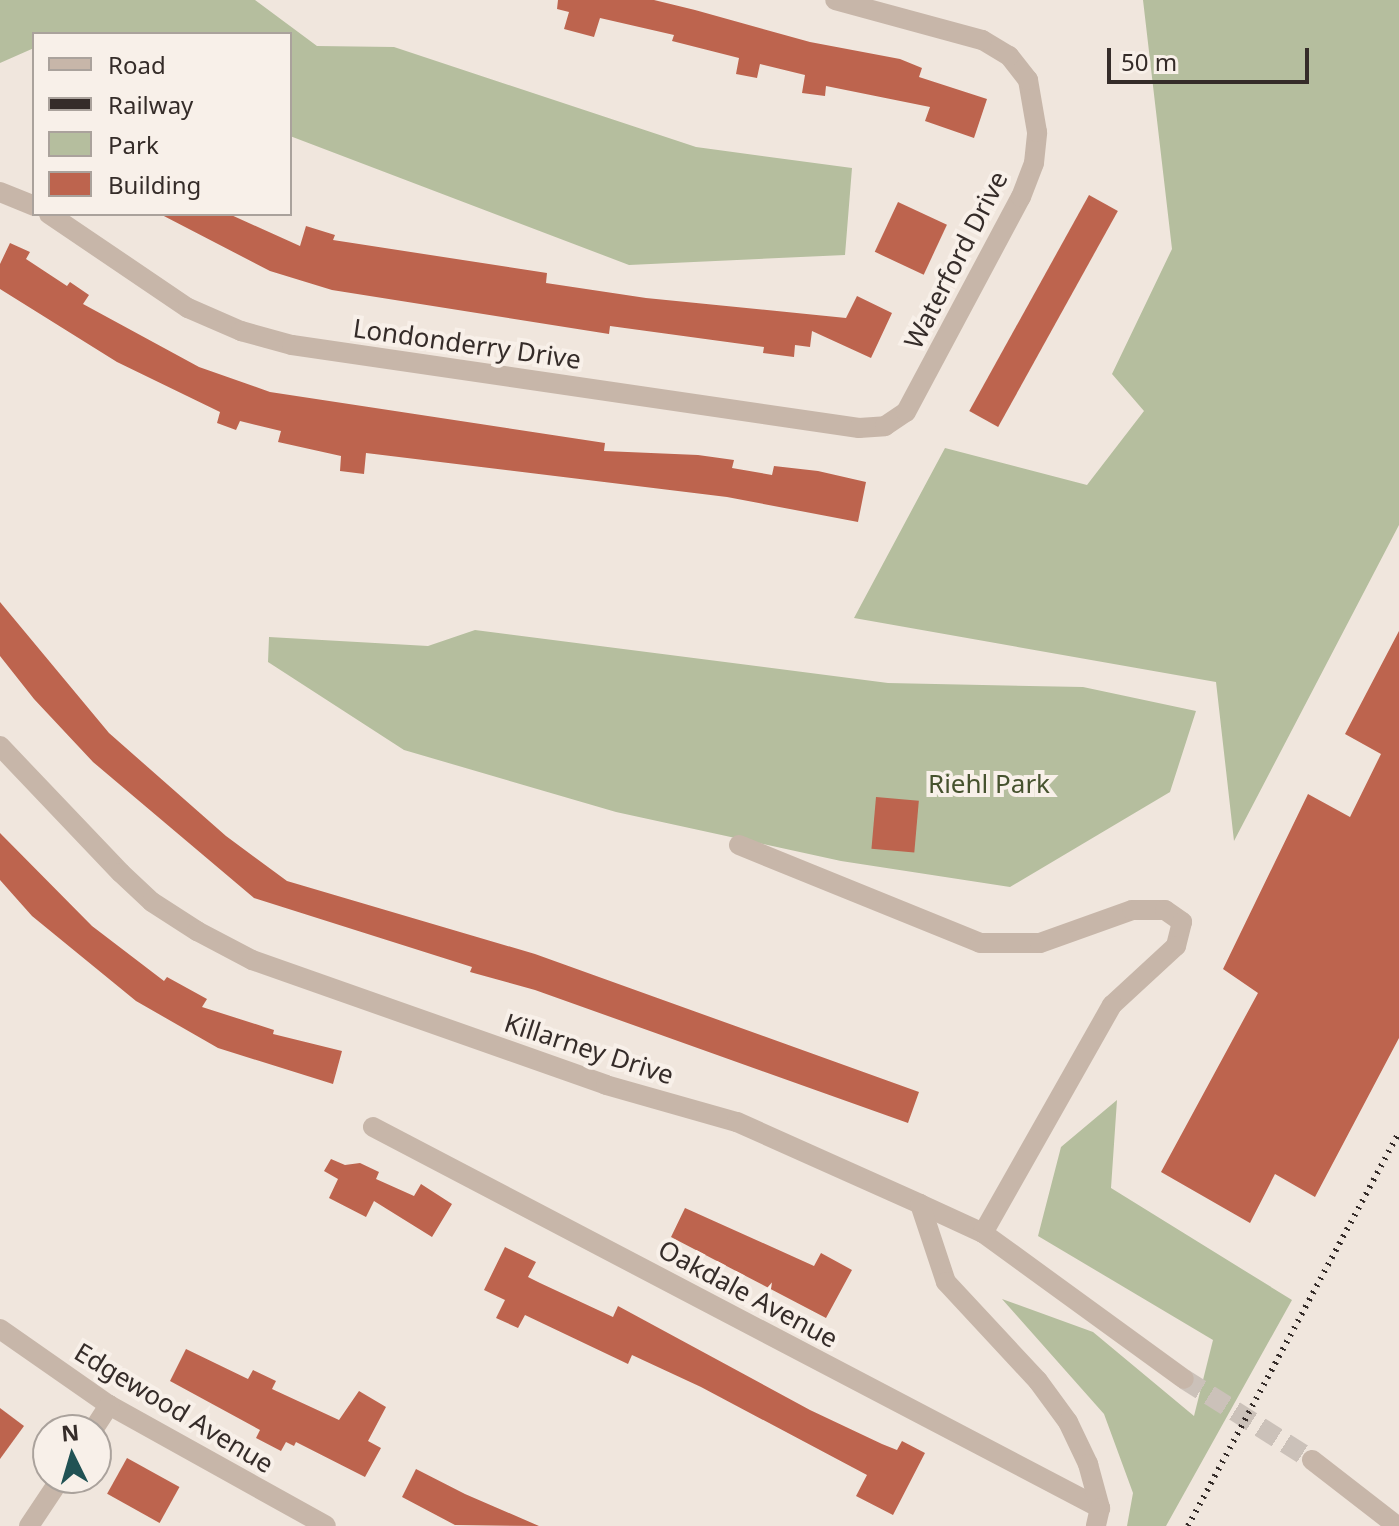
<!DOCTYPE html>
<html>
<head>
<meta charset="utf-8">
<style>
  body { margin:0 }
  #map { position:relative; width:1399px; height:1526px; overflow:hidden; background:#f0e6dd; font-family:"Noto Sans",sans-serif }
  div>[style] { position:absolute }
  .green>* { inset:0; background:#b5be9e }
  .building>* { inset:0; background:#bd644e; transform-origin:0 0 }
  .minor-tunnel>* { height:20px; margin-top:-10px; transform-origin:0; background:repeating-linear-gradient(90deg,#cbc1b9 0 20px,transparent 0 30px) }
  .minor>* { height:20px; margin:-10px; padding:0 10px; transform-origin:10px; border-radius:10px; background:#c7b6a9 }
  .rail>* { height:6px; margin-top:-3px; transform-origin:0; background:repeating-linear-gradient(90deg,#352c29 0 2px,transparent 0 8px) }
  span { translate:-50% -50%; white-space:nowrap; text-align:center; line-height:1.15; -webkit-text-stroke:8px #f8f0e9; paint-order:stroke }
  .street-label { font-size:26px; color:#352c29 }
  .park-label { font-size:26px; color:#46522e }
  .legend { position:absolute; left:32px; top:32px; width:260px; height:184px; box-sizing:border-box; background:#f8f0e9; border:2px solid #aaa29c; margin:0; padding:10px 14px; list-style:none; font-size:24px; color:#352c29 }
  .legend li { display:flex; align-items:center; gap:16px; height:40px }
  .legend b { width:40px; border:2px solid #aaa29c }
  .north { position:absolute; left:32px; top:1414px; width:80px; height:80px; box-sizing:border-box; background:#f8f0e9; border:2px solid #aaa29c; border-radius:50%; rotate:355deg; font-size:22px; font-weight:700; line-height:32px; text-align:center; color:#352c29 }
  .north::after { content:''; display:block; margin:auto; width:28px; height:36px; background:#215254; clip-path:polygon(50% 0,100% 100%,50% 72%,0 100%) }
  .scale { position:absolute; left:1107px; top:48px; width:202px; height:36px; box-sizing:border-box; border:4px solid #352c29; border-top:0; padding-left:10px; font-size:24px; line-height:28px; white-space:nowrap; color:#352c29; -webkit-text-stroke:6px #f8f0e9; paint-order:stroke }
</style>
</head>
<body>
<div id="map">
  <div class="green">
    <i style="clip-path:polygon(0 0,255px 0,317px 46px,394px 47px,696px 147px,852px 168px,845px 255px,629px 265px,290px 136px,290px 34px,34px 34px,34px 48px,0 63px)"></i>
    <i style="clip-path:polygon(1143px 0,1399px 0,1399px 525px,1234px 841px,1216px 682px,854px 618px,945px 448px,1087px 485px,1144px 411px,1112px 374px,1172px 249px)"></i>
    <i style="clip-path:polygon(475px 630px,888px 683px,1083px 687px,1196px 711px,1170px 792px,1010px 887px,841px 861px,616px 812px,404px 750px,268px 662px,269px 637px,428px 646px)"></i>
    <i style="clip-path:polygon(1117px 1100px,1111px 1188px,1292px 1300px,1166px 1526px,1127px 1526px,1133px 1493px,1104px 1414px,1002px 1299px,1093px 1332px,1194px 1416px,1213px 1340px,1038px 1236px,1061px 1147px)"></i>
  </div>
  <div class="building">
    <i style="clip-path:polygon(558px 0,654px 0,695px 10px,810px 42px,900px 59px,922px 68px,919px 77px,987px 99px,974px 138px,925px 121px,930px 107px,826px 86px,825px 96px,802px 93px,805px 75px,760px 64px,757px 78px,736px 74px,739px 58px,672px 41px,674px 35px,600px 18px,594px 37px,564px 29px,569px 12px,557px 9px)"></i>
    <i style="left:1089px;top:195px;width:33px;height:247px;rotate:29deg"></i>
    <i style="left:898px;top:202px;width:54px;height:55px;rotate:25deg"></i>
    <i style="clip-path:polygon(160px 214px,229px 214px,300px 246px,306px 226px,335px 235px,333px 240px,547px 273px,546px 283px,646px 298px,846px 318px,857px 296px,892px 313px,871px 358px,812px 331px,810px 347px,795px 345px,794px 357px,763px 353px,764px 347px,610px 326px,609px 334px,332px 290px,270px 271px)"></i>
    <i style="clip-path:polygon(10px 243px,30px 252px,26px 259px,67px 286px,70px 282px,89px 295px,83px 304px,199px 367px,270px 392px,605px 443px,604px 451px,698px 455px,734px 460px,732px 468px,772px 475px,774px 466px,818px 471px,866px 482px,858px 522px,727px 497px,366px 453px,364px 474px,340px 471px,341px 456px,278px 442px,281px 431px,240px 421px,236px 430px,217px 423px,220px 412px,117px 362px,0 289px,0 264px)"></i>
    <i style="clip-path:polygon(0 602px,109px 733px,226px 836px,287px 881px,535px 954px,919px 1092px,908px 1123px,535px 990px,470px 972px,472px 967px,254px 898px,93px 762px,34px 699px,0 656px)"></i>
    <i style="clip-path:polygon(1399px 631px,1399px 1038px,1315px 1197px,1275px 1174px,1250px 1223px,1161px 1172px,1258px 993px,1223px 969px,1308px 794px,1350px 817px,1381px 754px,1345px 734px)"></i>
    <i style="left:876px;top:797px;width:43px;height:52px;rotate:5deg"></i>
    <i style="clip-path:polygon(0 833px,92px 926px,164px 981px,167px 977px,207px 999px,202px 1007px,274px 1030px,273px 1034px,342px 1051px,333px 1084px,218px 1048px,136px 1001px,32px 916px,0 880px)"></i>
    <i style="clip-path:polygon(331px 1159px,345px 1165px,360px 1163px,379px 1172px,376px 1179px,414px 1196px,421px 1184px,452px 1204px,432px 1237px,374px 1201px,366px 1217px,329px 1198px,338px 1179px,324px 1171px)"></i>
    <i style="clip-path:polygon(685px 1208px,814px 1266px,821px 1253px,852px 1270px,826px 1318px,671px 1237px)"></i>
    <i style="clip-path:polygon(505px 1247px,536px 1262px,528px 1277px,540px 1283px,613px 1317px,618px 1306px,810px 1410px,882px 1444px,897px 1450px,902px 1441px,925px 1453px,893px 1515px,856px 1496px,867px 1475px,701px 1387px,632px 1355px,628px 1364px,525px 1315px,518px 1328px,496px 1318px,505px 1300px,484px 1290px)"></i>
    <i style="clip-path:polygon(186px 1349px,248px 1379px,253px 1370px,276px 1381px,272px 1389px,339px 1420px,359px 1391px,386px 1407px,368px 1441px,381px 1448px,365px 1477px,296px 1442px,294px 1446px,286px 1442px,281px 1451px,256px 1438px,260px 1430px,170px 1381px)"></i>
    <i style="clip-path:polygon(0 1408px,24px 1426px,0 1459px)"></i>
    <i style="left:127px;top:1458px;width:60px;height:41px;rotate:29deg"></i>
    <i style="clip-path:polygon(416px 1469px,465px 1494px,539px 1526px,455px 1525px,402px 1497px)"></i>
  </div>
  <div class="minor-tunnel">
    <i style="left:1184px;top:1379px;width:151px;rotate:32.3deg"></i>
  </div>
  <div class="minor">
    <i style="left:0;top:192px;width:37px;rotate:22deg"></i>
    <i style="left:49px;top:214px;width:168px;rotate:34.1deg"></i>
    <i style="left:188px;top:308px;width:58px;rotate:23.5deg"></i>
    <i style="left:241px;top:331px;width:53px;rotate:15.4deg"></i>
    <i style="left:292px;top:345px;width:573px;rotate:8.33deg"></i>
    <i style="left:859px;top:428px;width:26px;rotate:-4deg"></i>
    <i style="left:885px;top:426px;width:25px;rotate:-34deg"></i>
    <i style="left:906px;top:412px;width:244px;rotate:-61.9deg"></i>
    <i style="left:1021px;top:197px;width:36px;rotate:-69deg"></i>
    <i style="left:1034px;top:163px;width:31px;rotate:-84deg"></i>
    <i style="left:1037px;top:132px;width:53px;rotate:-99.8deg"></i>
    <i style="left:1028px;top:80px;width:31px;rotate:-128deg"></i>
    <i style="left:1009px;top:56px;width:31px;rotate:-149deg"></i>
    <i style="left:982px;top:40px;width:152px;rotate:-164.8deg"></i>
    <i style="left:0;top:746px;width:175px;rotate:46.4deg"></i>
    <i style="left:121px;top:873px;width:42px;rotate:43.1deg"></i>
    <i style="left:152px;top:902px;width:54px;rotate:32.8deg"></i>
    <i style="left:197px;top:931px;width:62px;rotate:27.8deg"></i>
    <i style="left:252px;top:960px;width:375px;rotate:19.4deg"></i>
    <i style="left:606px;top:1085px;width:136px;rotate:15.8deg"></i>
    <i style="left:737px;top:1122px;width:201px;rotate:24.1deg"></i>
    <i style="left:920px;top:1204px;width:69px;rotate:24.7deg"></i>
    <i style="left:983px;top:1233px;width:248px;rotate:36deg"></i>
    <i style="left:739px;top:845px;width:260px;rotate:22.1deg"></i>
    <i style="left:980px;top:943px;width:60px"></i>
    <i style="left:1040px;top:943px;width:98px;rotate:-19.7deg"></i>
    <i style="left:1132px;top:910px;width:33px"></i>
    <i style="left:1165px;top:910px;width:21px;rotate:35deg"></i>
    <i style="left:1182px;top:922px;width:25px;rotate:104deg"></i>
    <i style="left:1176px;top:946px;width:87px;rotate:137.3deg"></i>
    <i style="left:1112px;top:1005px;width:262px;rotate:119.5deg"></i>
    <i style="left:373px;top:1127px;width:821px;rotate:27.66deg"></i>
    <i style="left:920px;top:1204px;width:82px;rotate:71.6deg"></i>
    <i style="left:946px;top:1282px;width:135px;rotate:47.1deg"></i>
    <i style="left:1038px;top:1381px;width:51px;rotate:53.8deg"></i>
    <i style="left:1068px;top:1422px;width:47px;rotate:64.5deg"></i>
    <i style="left:1088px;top:1464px;width:46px;rotate:74.7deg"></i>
    <i style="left:1100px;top:1508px;width:18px;rotate:103deg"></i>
    <i style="left:0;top:1329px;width:133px;rotate:34.9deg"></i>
    <i style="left:109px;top:1405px;width:248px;rotate:29.1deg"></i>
    <i style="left:93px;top:1430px;width:30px;rotate:-57deg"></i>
    <i style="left:1312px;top:1460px;width:108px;rotate:37.8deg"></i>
    <i style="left:29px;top:1526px;width:58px;rotate:-56.3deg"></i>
  </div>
  <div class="rail">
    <i style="left:1188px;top:1526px;width:446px;rotate:-61.8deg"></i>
  </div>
  <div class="street-label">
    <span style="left:956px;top:260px;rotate:-63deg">Waterford Drive</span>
    <span style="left:467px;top:344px;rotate:8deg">Londonderry Drive</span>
    <span style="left:589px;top:1049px;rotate:18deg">Killarney Drive</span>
    <span style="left:748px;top:1294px;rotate:28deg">Oakdale Avenue</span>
    <span style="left:174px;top:1408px;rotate:31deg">Edgewood Avenue</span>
  </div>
  <div class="park-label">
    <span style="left:989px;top:784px">Riehl Park</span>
  </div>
  <ul class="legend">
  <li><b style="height:10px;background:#c7b6a9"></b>Road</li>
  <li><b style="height:10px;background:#352c29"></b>Railway</li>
  <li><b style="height:22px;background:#b5be9e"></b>Park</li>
  <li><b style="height:22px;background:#bd644e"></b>Building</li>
  </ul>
  <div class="north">N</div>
  <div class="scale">50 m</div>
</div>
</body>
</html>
